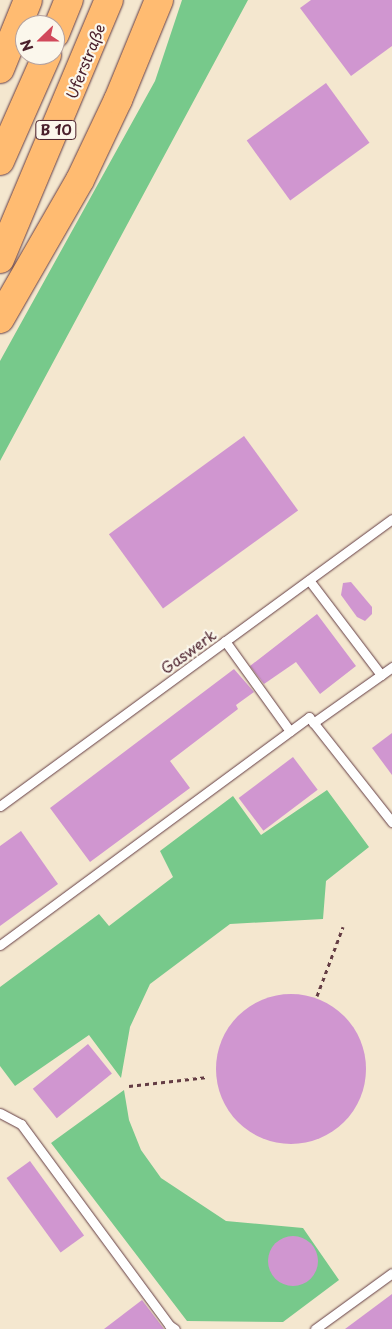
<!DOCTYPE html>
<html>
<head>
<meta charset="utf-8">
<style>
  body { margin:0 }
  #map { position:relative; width:392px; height:1329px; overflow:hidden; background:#f4e7cf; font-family:"Playpen Sans",sans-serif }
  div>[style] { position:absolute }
  .green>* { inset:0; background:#77c98b }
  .building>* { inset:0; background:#d096d0; transform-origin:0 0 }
  .round { border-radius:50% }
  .path>* { height:3px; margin-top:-1.5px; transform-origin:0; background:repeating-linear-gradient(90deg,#643d44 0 4px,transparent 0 8px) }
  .roads { filter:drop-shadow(0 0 1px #643d44) drop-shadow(0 0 1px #643d44) }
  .service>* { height:9px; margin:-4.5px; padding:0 4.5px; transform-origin:4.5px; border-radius:4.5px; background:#fff }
  .trunk>* { height:28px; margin:-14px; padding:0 14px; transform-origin:14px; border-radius:14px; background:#ffbb71 }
  span { translate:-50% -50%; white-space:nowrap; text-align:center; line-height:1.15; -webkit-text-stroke:4.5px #fbf7ec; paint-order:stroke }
  .shield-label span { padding:1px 4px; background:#fbf7ec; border:1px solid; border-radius:4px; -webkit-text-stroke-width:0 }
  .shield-label { font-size:14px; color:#4a1f2b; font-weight:700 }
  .street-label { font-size:15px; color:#4a1f2b }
  .north { position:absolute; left:15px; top:15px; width:50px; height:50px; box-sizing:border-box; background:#fbf7ec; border:1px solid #b4a19f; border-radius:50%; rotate:248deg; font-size:14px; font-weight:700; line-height:20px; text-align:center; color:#4a1f2b }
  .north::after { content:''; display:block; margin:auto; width:18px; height:22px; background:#d1495b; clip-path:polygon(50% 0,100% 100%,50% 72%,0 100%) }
</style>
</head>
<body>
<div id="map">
  <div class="green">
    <i style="clip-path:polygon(182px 0,248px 0,0 461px,0 361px,155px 81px)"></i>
    <i style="clip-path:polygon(327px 790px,369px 847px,326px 881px,323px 919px,230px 924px,150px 984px,130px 1027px,121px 1078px,89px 1035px,15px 1086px,0 1066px,0 987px,99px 914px,109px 926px,173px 877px,160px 851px,233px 796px,261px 835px)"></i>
    <i style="clip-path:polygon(124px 1090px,129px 1120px,141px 1150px,161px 1178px,226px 1221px,303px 1228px,339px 1280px,283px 1322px,187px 1321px,51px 1143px)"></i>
  </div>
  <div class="building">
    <i style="clip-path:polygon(311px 0,392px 0,392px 46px,351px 76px,300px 8px)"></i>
    <i style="left:326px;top:83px;width:74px;height:98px;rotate:54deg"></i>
    <i style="left:244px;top:436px;width:92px;height:167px;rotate:54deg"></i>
    <i style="clip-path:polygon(351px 582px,372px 607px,372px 614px,365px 621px,357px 617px,341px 595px,343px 583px)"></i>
    <i style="clip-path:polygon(317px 614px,356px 666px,320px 694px,296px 662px,264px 684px,250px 666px)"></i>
    <i style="clip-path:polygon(234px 669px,254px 692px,236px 705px,238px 709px,170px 761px,190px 788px,90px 862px,50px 808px)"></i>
    <i style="clip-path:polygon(392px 733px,392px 775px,372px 748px)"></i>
    <i style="left:293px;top:757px;width:41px;height:68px;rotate:53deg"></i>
    <i style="clip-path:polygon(21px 831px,58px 884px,0 926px,0 846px)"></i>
    <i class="round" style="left:216px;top:994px;width:150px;height:150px"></i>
    <i style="left:88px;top:1044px;width:38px;height:71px;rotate:51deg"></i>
    <i style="left:30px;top:1161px;width:92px;height:29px;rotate:54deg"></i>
    <i class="round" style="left:268px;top:1236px;width:50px;height:50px"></i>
    <i style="clip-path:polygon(392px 1294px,392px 1329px,345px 1329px)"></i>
    <i style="clip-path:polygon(142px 1300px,164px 1329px,104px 1329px)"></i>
  </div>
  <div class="path">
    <i style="left:317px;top:996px;width:74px;rotate:-69.4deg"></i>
    <i style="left:129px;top:1086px;width:79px;rotate:-6.6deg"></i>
  </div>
  <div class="roads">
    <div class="service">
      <i style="left:309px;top:580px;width:119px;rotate:52.8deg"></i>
      <i style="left:381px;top:675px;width:83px;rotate:144.8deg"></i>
      <i style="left:225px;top:641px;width:111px;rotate:54.2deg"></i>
      <i style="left:381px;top:675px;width:14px;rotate:-36deg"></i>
      <i style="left:0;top:806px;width:486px;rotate:-36.2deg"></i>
      <i style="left:0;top:945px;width:384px;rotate:-36.4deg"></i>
      <i style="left:309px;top:717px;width:134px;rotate:51.7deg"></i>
      <i style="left:0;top:1113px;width:24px;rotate:28deg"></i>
      <i style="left:21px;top:1124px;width:250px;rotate:53.6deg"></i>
      <i style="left:169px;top:1325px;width:7px;rotate:34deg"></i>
      <i style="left:315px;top:1329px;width:95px;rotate:-36deg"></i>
    </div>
    <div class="trunk">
      <i style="left:55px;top:34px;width:37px;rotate:-68deg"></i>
      <i style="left:0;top:69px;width:74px;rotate:-67.9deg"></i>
      <i style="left:0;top:161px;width:116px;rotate:-66.1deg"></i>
      <i style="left:0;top:259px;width:281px;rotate:-67.2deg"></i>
      <i style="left:0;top:319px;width:160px;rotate:-60.1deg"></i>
      <i style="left:80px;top:180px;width:89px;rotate:-64.6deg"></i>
      <i style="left:118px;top:100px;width:108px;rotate:-67.7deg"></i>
    </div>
  </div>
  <div class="shield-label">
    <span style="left:56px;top:130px">B 10</span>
  </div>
  <div class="street-label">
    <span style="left:85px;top:61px;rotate:-68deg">Uferstraße</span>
    <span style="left:188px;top:651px;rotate:-36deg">Gaswerk</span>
  </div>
  <div class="north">N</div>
</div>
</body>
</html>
